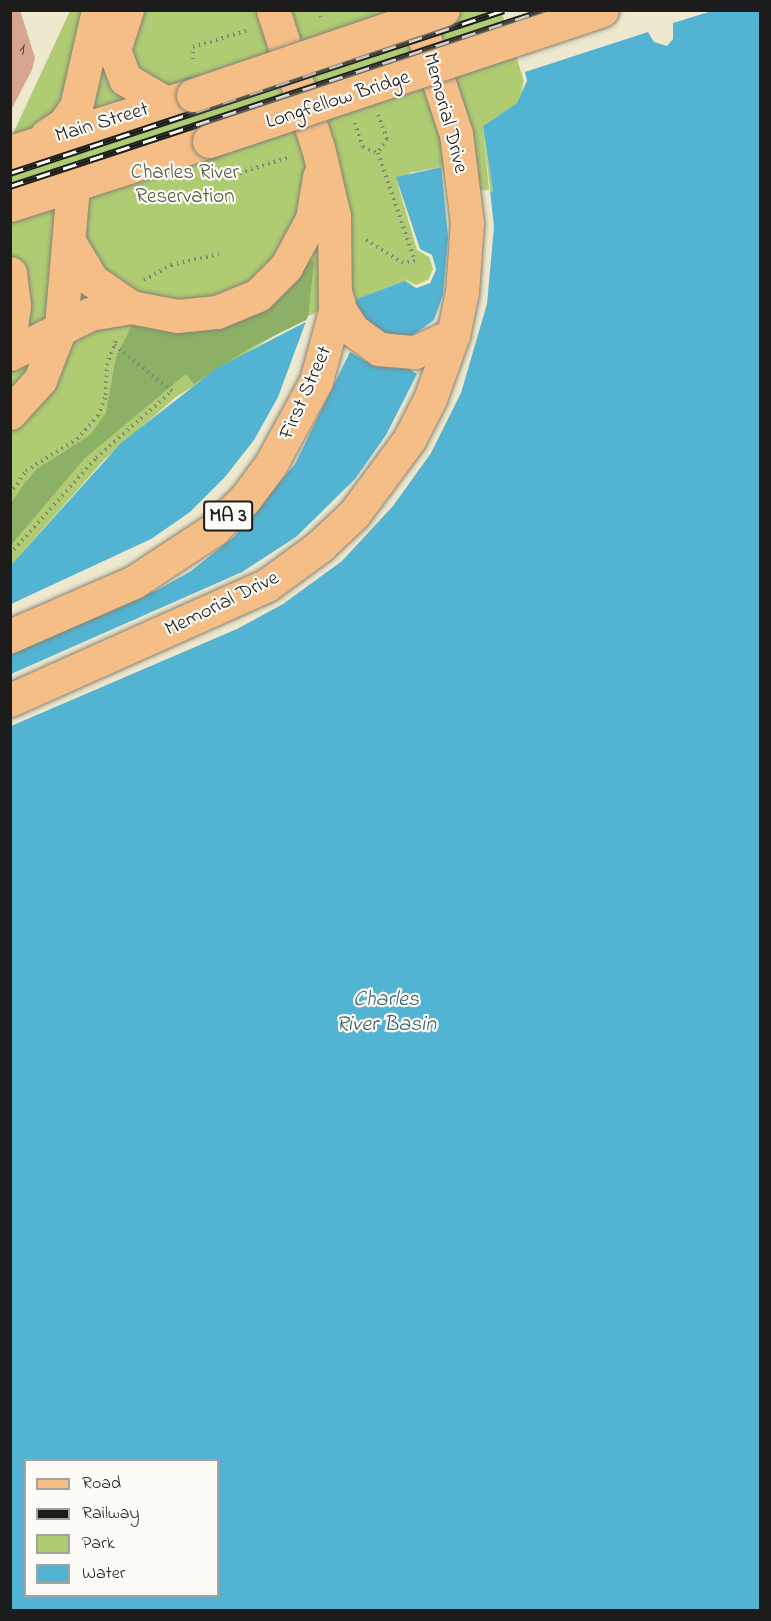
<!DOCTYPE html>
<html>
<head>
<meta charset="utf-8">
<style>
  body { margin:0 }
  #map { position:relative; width:771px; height:1621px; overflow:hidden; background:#ede8ce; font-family:"Indie Flower",sans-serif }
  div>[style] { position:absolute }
  .green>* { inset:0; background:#b0cc73 }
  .forest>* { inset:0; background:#8cb065 }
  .water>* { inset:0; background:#53b3d2 }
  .pier>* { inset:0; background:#ede8ce }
  .building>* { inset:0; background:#d7a691 }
  .path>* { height:4px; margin-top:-2px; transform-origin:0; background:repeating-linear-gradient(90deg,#848275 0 1.5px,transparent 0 6px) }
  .roads { filter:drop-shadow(0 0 2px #848275) drop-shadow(0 0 2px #848275) }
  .primary>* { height:33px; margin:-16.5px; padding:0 16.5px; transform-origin:16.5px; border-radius:16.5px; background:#f6be87 }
  .highway>* { height:33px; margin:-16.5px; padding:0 16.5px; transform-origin:16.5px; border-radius:16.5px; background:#f6be87 }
  .rail>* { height:7px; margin-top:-3.5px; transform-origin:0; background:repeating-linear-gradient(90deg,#fdfcf7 0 14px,#1c1c1c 0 28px); box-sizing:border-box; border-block:2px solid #1c1c1c }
  .bridges { filter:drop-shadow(0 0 2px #848275) drop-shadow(0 0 2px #848275) }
  .highway-bridge>* { height:33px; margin:-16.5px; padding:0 16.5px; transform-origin:16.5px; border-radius:16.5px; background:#f6be87 }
  span { translate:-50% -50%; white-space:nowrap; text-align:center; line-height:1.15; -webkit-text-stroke:4.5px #fdfcf7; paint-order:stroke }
  .number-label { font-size:18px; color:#4b3e39 }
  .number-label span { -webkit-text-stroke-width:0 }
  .shield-label span { padding:2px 4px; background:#fdfcf7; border:2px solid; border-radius:4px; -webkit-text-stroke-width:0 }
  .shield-label { font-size:20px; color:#1c1c1c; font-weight:700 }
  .street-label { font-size:21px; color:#1c1c1c }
  .park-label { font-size:21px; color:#505a3a }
  .water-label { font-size:22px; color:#35606e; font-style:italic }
  .frame { position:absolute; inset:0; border:12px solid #1c1c1c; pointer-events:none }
  .legend { position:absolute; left:24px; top:1459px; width:195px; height:138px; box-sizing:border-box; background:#fdfcf7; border:2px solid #a3a29f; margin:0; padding:8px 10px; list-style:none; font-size:18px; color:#1c1c1c }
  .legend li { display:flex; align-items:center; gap:12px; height:30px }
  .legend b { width:30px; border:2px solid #a3a29f }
</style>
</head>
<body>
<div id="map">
  <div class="green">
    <i style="clip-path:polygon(70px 11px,504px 11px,527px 81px,517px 103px,483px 126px,493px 192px,446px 195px,441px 167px,409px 173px,436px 269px,430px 283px,416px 288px,403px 281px,308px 319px,277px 334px,176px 397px,104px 460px,11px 565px,11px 138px)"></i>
  </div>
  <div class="forest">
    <i style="clip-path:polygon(314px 261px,308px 319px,253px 346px,194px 384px,186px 374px,84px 459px,11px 545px,11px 503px,24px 484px,37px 469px,90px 435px,106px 413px,116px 357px,134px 321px,151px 328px,186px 332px,216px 328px,299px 275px,309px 262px)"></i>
  </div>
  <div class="water">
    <i style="clip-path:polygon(evenodd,504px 11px,760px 11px,760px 1610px,11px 1610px,11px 565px,121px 443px,217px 368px,331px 309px,404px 281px,416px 288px,430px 283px,436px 269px,432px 255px,420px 249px,396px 177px,442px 167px,446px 195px,493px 192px,483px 126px,517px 103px,527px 81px,504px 11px,26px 1460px,218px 1460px,218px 1596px,26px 1596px,26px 1460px)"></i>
  </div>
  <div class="pier">
    <i style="clip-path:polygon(501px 10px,712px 11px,673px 23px,673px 39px,667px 46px,654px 42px,648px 32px,525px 72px,527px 81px,521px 92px,524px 81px)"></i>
    <i style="clip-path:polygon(483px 126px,494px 227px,487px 304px,461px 393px,431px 453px,393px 506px,342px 561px,283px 604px,237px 629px,11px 726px,11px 674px,242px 572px,296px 537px,355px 479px,386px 435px,417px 374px,409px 369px,374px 366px,350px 352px,295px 464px,235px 536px,191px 571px,159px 589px,10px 655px,11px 604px,151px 539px,190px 512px,225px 477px,254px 440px,278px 397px,308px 316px,355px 296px,357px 308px,377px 334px,410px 337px,434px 320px,443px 295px,448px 237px,441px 164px,448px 192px,489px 190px)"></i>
    <i style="clip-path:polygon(395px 175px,420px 249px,432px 255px,436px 270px,430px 283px,416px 288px,403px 278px,416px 285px,428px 280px,433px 269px,429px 257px,417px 250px)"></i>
  </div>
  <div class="building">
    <i style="clip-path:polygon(10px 10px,20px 10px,35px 58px,32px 70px,10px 112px)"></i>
  </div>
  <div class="path">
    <i style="left:319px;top:10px;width:7px;rotate:74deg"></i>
    <i style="left:193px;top:59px;width:12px;rotate:-90deg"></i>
    <i style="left:193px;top:47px;width:59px;rotate:-16.9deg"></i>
    <i style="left:378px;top:115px;width:26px;rotate:69deg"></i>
    <i style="left:387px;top:139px;width:17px;rotate:123deg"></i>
    <i style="left:355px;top:123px;width:25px;rotate:72deg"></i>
    <i style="left:363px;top:147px;width:16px;rotate:22deg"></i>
    <i style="left:378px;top:153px;width:114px;rotate:71.1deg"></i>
    <i style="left:415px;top:261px;width:12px;rotate:171deg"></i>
    <i style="left:403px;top:263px;width:47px;rotate:-148deg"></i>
    <i style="left:227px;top:166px;width:11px;rotate:52deg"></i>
    <i style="left:234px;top:175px;width:58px;rotate:-18.1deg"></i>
    <i style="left:144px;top:280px;width:31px;rotate:-29deg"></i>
    <i style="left:171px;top:265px;width:49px;rotate:-12.9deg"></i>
    <i style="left:10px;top:494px;width:28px;rotate:-55deg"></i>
    <i style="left:26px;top:471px;width:60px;rotate:-32.1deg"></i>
    <i style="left:77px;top:439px;width:31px;rotate:-48deg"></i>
    <i style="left:98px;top:416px;width:22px;rotate:-69deg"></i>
    <i style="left:106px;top:395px;width:30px;rotate:-88deg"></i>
    <i style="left:107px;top:365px;width:29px;rotate:-70deg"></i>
    <i style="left:10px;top:554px;width:129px;rotate:-48.1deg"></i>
    <i style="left:96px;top:458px;width:101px;rotate:-41.4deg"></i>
    <i style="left:172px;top:391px;width:74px;rotate:-141.6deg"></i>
  </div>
  <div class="roads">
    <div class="primary">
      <i style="left:46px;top:136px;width:22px;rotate:-34deg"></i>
      <i style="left:64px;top:124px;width:21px;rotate:-55deg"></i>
      <i style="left:76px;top:107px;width:99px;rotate:-77.2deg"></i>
      <i style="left:10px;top:152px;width:164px;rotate:-17.4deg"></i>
      <i style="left:10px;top:205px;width:66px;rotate:-17.6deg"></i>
      <i style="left:10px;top:273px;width:33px;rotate:83deg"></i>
      <i style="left:14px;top:306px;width:30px;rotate:98deg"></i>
      <i style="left:10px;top:700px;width:282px;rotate:-24.1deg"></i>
      <i style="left:267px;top:585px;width:66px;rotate:-36.3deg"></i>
      <i style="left:320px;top:546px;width:47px;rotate:-43.3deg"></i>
      <i style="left:354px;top:514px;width:92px;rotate:-53.4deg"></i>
      <i style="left:409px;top:440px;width:46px;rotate:-62.9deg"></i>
      <i style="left:430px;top:399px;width:68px;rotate:-70.2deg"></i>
      <i style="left:453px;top:335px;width:44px;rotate:-78.2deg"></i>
      <i style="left:462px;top:292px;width:69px;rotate:-85.9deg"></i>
      <i style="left:467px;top:223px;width:90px;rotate:-97deg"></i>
      <i style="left:456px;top:134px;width:131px;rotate:-108.3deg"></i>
    </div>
    <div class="highway">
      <i style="left:127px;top:10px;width:42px;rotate:108deg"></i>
      <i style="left:114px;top:50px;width:31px;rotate:69deg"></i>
      <i style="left:125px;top:79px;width:48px;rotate:30.3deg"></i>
      <i style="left:166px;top:103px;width:28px;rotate:-17deg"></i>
      <i style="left:70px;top:243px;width:43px;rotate:59.3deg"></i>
      <i style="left:92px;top:280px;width:47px;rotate:34.7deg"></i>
      <i style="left:131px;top:307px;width:47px;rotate:11.1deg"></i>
      <i style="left:177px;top:316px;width:40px;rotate:-5.7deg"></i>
      <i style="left:217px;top:312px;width:44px;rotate:-22.5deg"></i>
      <i style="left:258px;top:295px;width:40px;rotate:-45deg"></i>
      <i style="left:286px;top:267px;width:55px;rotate:-61.6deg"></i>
      <i style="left:312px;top:219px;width:43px;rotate:-80.5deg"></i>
      <i style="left:336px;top:295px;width:16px;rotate:75deg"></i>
      <i style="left:340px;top:310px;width:24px;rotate:57deg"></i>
      <i style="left:353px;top:330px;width:32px;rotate:36deg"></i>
      <i style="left:379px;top:349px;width:36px;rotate:5deg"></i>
      <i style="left:415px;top:352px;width:42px;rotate:-24.1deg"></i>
      <i style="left:10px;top:354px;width:89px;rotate:-26.6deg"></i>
      <i style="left:90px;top:314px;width:42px;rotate:-9.7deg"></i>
      <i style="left:10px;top:413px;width:45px;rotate:-47.7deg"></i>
      <i style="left:40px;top:380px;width:58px;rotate:-68.7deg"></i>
      <i style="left:61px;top:326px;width:142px;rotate:-85.1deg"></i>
      <i style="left:73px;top:185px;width:143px;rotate:-17.9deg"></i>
      <i style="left:10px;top:636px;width:135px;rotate:-23.5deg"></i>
      <i style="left:134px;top:582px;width:95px;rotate:-33.4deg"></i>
      <i style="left:213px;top:530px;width:45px;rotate:-44.1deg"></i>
      <i style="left:245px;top:499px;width:44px;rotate:-53.4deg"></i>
      <i style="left:271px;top:464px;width:94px;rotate:-61.5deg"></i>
      <i style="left:316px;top:381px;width:73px;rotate:-74.8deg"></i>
      <i style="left:335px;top:311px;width:95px;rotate:-90.6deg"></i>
      <i style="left:334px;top:216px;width:70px;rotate:-103.2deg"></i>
      <i style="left:318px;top:148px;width:145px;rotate:-108.1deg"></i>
    </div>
  </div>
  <div class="rail">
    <i style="left:10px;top:173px;width:520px;rotate:-18.26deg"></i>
    <i style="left:10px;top:186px;width:563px;rotate:-18.21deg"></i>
  </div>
  <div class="bridges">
    <div class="highway-bridge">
      <i style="left:193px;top:95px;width:264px;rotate:-18.8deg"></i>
      <i style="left:209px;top:141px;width:414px;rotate:-18.4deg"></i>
    </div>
  </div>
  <div class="number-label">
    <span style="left:22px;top:50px">1</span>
  </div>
  <div class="shield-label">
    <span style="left:228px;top:516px">MA 3</span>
  </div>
  <div class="street-label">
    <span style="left:338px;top:100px;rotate:-18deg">Longfellow Bridge</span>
    <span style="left:445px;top:113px;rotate:75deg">Memorial Drive</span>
    <span style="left:102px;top:123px;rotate:-17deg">Main Street</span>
    <span style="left:306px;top:393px;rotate:-66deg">First Street</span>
    <span style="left:222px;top:604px;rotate:-26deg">Memorial Drive</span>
  </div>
  <div class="park-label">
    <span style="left:185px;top:185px">Charles River<br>Reservation</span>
  </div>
  <div class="water-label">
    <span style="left:386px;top:1013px">Charles<br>River Basin</span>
  </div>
  <div class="frame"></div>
  <ul class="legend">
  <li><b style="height:8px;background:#f6be87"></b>Road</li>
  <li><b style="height:8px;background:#1c1c1c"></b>Railway</li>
  <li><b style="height:16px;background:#b0cc73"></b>Park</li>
  <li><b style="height:16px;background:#53b3d2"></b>Water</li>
  </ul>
</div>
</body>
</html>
